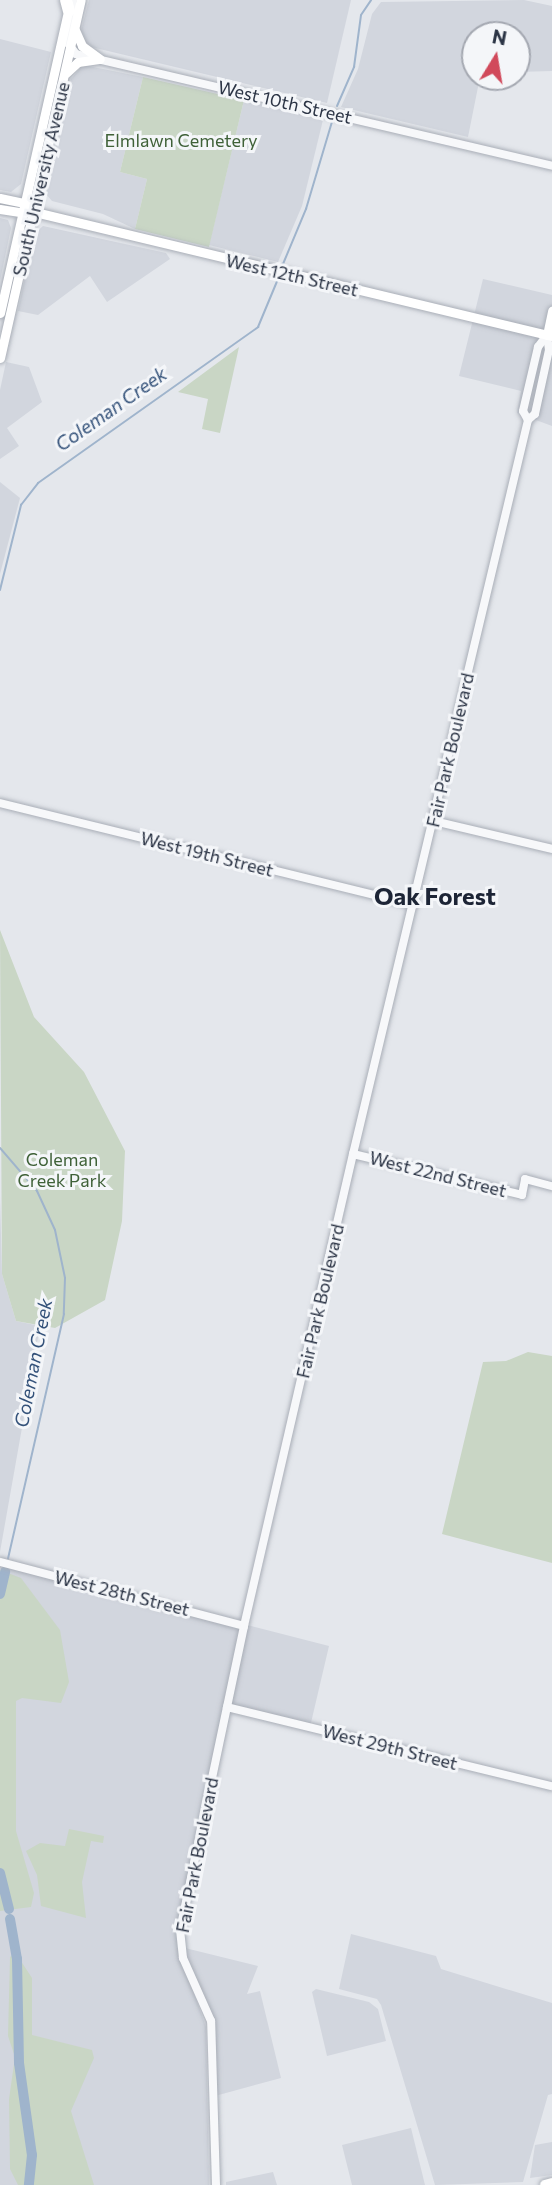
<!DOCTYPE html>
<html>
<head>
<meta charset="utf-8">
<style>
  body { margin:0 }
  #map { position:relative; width:552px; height:2185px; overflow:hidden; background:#e4e7ec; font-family:Commissioner,sans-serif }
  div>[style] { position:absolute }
  .built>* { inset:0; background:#d2d6de }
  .green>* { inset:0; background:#c9d6c5 }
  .stream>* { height:2px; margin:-1px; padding:0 1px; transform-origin:1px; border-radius:1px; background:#9fb4cc }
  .river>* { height:10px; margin:-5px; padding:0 5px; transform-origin:5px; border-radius:5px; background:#9fb4cc }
  .roads { filter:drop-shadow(0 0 2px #a9aeb7) drop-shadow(0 0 2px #a9aeb7) }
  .tertiary>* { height:8px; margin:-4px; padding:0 4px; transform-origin:4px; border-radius:4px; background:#f7f8fa }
  .secondary>* { height:9px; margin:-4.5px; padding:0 4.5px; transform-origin:4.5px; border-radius:4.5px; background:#fff }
  .primary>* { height:10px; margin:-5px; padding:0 5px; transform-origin:5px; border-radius:5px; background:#fff }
  .motorway>* { height:12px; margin:-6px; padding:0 6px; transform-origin:6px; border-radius:6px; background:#fff }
  span { translate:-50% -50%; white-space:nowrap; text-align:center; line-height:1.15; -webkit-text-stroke:6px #f4f6f9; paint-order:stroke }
  .street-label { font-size:18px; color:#2b3445 }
  .park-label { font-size:18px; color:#3f6138 }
  .water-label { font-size:19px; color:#34527a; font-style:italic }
  .district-label { font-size:24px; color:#1d2536; font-weight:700 }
  .north { position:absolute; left:461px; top:21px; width:70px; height:70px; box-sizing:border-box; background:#f4f6f9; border:2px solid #a4a8b1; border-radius:50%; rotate:11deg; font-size:19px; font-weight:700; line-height:28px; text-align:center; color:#2b3445 }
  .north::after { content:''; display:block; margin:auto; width:24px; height:32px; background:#d1495b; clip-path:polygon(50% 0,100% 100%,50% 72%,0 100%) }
</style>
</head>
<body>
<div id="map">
  <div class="built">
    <i style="clip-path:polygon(89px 0,351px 0,327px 103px,87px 46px,81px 31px)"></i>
    <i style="clip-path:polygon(524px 0,552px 6px,552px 71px,517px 72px,517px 35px,475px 35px,475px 77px,480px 77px,468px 137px,341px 107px,358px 69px,372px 14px,381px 2px)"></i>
    <i style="clip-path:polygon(0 39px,51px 52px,21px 184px,11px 192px,0 190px)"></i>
    <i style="clip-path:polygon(83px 65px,143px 77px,120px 172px,147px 179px,135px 229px,103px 214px,52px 201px,46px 194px,71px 79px)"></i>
    <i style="clip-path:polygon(244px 100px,323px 120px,302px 206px,278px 262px,209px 245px)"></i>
    <i style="clip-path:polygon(0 218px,8px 220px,11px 228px,0 281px)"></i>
    <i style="clip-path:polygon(43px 226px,166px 253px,170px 259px,107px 302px,90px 276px,38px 315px,18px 311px,34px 234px)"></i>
    <i style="clip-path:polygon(483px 279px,552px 295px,552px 426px,517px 413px,521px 391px,459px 376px)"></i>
    <i style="clip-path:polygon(6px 362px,29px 367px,42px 402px,7px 428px,19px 446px,0 459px,0 390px)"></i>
    <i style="clip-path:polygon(0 482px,20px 498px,0 574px)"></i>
    <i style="clip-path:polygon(0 1196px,2px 1274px,16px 1321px,40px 1326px,0 1552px)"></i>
    <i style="clip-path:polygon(0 1562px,329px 1646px,310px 1727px,227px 1707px,177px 1945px,206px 2027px,209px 2185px,0 2185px)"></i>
    <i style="clip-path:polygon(351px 1934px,436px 1956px,441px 1969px,552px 2003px,552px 2094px,548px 2095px,523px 2182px,435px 2185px,381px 2005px,377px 1999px,339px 1989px)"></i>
    <i style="clip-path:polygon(181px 1947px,258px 1966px,247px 1994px,260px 1991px,281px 2078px,215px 2096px,211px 2021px)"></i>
    <i style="clip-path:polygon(316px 1989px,369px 2002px,378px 2009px,386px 2041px,327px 2056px,312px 1992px)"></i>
    <i style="clip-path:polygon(411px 2128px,425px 2185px,352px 2185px,342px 2145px)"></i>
    <i style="clip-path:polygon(552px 2142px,552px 2175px,530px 2178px,535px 2145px)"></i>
    <i style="clip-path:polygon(273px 2172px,277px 2185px,226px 2185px,226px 2182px)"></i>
  </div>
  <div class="green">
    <i style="clip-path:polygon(143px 77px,244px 100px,209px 247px,135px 229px,147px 179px,120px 172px)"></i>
    <i style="clip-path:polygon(239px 347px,220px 433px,202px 429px,208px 399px,178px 392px)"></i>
    <i style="clip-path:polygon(0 930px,34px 1017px,84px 1072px,125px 1151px,122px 1221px,105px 1300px,55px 1328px,16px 1321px,2px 1274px)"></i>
    <i style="clip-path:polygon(528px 1352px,552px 1356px,552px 1563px,442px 1534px,483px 1362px,506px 1361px)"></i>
    <i style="clip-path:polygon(0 1570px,21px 1578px,60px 1630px,69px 1682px,61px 1703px,22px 1698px,16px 1701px,16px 1831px,34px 1893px,31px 1907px,0 1911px)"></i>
    <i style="clip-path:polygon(69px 1829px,104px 1836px,103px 1843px,91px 1841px,82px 1882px,86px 1918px,41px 1906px,37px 1875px,26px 1851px,40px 1843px,65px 1846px)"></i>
    <i style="clip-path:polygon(15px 1952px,32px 1978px,32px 2035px,92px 2050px,94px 2058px,71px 2111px,94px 2185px,18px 2185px,10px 2169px,9px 2099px,15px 2057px,8px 2036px,10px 1957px)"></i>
  </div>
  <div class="stream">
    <i style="left:337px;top:106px;width:43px;rotate:-66.4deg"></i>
    <i style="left:354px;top:67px;width:52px;rotate:-82.3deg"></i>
    <i style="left:361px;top:15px;width:18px;rotate:-56deg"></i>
    <i style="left:283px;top:264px;width:60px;rotate:-67.3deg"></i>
    <i style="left:306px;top:209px;width:91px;rotate:-73.4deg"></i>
    <i style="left:0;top:590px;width:88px;rotate:-76.1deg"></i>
    <i style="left:21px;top:505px;width:28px;rotate:-52deg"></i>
    <i style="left:38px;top:483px;width:270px;rotate:-35.3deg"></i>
    <i style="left:258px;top:327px;width:52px;rotate:-67.4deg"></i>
    <i style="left:0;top:1148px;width:57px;rotate:49.3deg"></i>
    <i style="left:37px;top:1191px;width:43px;rotate:65.2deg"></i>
    <i style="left:55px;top:1230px;width:49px;rotate:78.2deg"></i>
    <i style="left:65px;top:1278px;width:36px;rotate:92deg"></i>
    <i style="left:64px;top:1314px;width:251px;rotate:102.9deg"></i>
  </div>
  <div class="river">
    <i style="left:0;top:1594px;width:23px;rotate:-77deg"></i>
    <i style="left:0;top:1873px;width:37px;rotate:76deg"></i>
    <i style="left:10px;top:1919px;width:41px;rotate:80.1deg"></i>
    <i style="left:17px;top:1959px;width:104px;rotate:88.9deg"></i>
    <i style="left:19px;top:2063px;width:93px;rotate:82deg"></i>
    <i style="left:32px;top:2155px;width:30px;rotate:96deg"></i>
  </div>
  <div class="roads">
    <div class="tertiary">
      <i style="left:73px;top:0;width:42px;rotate:98.1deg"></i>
      <i style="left:67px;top:42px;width:15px;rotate:53deg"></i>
      <i style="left:76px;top:54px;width:489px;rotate:13.2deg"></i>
      <i style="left:528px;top:420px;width:10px;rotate:-119deg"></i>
      <i style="left:523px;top:411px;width:66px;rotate:-76.8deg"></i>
      <i style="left:538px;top:347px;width:15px;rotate:-53deg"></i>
      <i style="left:0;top:803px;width:426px;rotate:13.8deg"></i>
      <i style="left:434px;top:821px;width:121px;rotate:13.3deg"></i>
      <i style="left:353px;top:1154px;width:174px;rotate:13.6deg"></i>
      <i style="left:522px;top:1195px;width:16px;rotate:-79deg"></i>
      <i style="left:525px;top:1179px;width:28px;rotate:15deg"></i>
      <i style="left:0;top:1562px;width:252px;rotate:14.7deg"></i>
      <i style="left:227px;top:1707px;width:334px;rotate:13.7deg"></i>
      <i style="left:216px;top:2185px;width:164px;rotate:-91.7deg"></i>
      <i style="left:211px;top:2021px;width:69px;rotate:-114deg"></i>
      <i style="left:183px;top:1958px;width:28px;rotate:-96deg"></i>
      <i style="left:180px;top:1930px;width:311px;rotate:-78.1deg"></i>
      <i style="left:244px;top:1626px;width:484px;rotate:-77deg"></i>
      <i style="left:353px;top:1154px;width:755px;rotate:-76.59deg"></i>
      <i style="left:528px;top:420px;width:9px;rotate:-41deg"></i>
      <i style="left:535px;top:414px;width:66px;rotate:-77.7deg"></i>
      <i style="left:549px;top:350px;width:15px;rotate:-98deg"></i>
    </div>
    <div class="secondary">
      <i style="left:75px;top:30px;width:17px;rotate:66deg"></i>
      <i style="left:82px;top:46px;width:22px;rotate:36deg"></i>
      <i style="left:66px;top:73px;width:16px;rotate:-43deg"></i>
      <i style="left:78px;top:62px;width:21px;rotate:-8deg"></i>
      <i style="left:0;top:198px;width:25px;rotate:12deg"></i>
      <i style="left:24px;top:203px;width:18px;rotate:34deg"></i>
      <i style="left:39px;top:213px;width:528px;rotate:13.48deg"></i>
      <i style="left:0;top:209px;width:25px;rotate:9deg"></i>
      <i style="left:0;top:313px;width:313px;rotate:-77.3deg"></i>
      <i style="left:547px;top:335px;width:25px;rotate:-78deg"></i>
      <i style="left:0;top:358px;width:367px;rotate:-77.3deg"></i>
    </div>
    <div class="primary">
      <i style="left:545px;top:2185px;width:7px;rotate:-16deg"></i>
    </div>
    <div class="motorway">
      <i style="left:66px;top:0;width:11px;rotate:75deg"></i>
    </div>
  </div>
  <div class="street-label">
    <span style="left:285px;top:102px;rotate:13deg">West 10th Street</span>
    <span style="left:41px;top:179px;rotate:-77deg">South University Avenue</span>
    <span style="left:292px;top:275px;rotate:13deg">West 12th Street</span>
    <span style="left:450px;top:750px;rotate:-77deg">Fair Park Boulevard</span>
    <span style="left:207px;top:854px;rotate:14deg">West 19th Street</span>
    <span style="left:438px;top:1174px;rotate:14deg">West 22nd Street</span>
    <span style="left:320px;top:1301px;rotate:-77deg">Fair Park Boulevard</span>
    <span style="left:122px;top:1593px;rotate:14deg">West 28th Street</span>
    <span style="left:390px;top:1747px;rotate:14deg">West 29th Street</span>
    <span style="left:197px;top:1855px;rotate:-79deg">Fair Park Boulevard</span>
  </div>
  <div class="park-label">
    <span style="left:181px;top:140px">Elmlawn Cemetery</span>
    <span style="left:62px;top:1170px">Coleman<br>Creek Park</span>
  </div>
  <div class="water-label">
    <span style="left:111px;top:409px;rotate:-35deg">Coleman Creek</span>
    <span style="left:33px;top:1363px;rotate:-79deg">Coleman Creek</span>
  </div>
  <div class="district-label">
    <span style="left:435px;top:896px">Oak Forest</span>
  </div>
  <div class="north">N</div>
</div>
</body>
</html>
